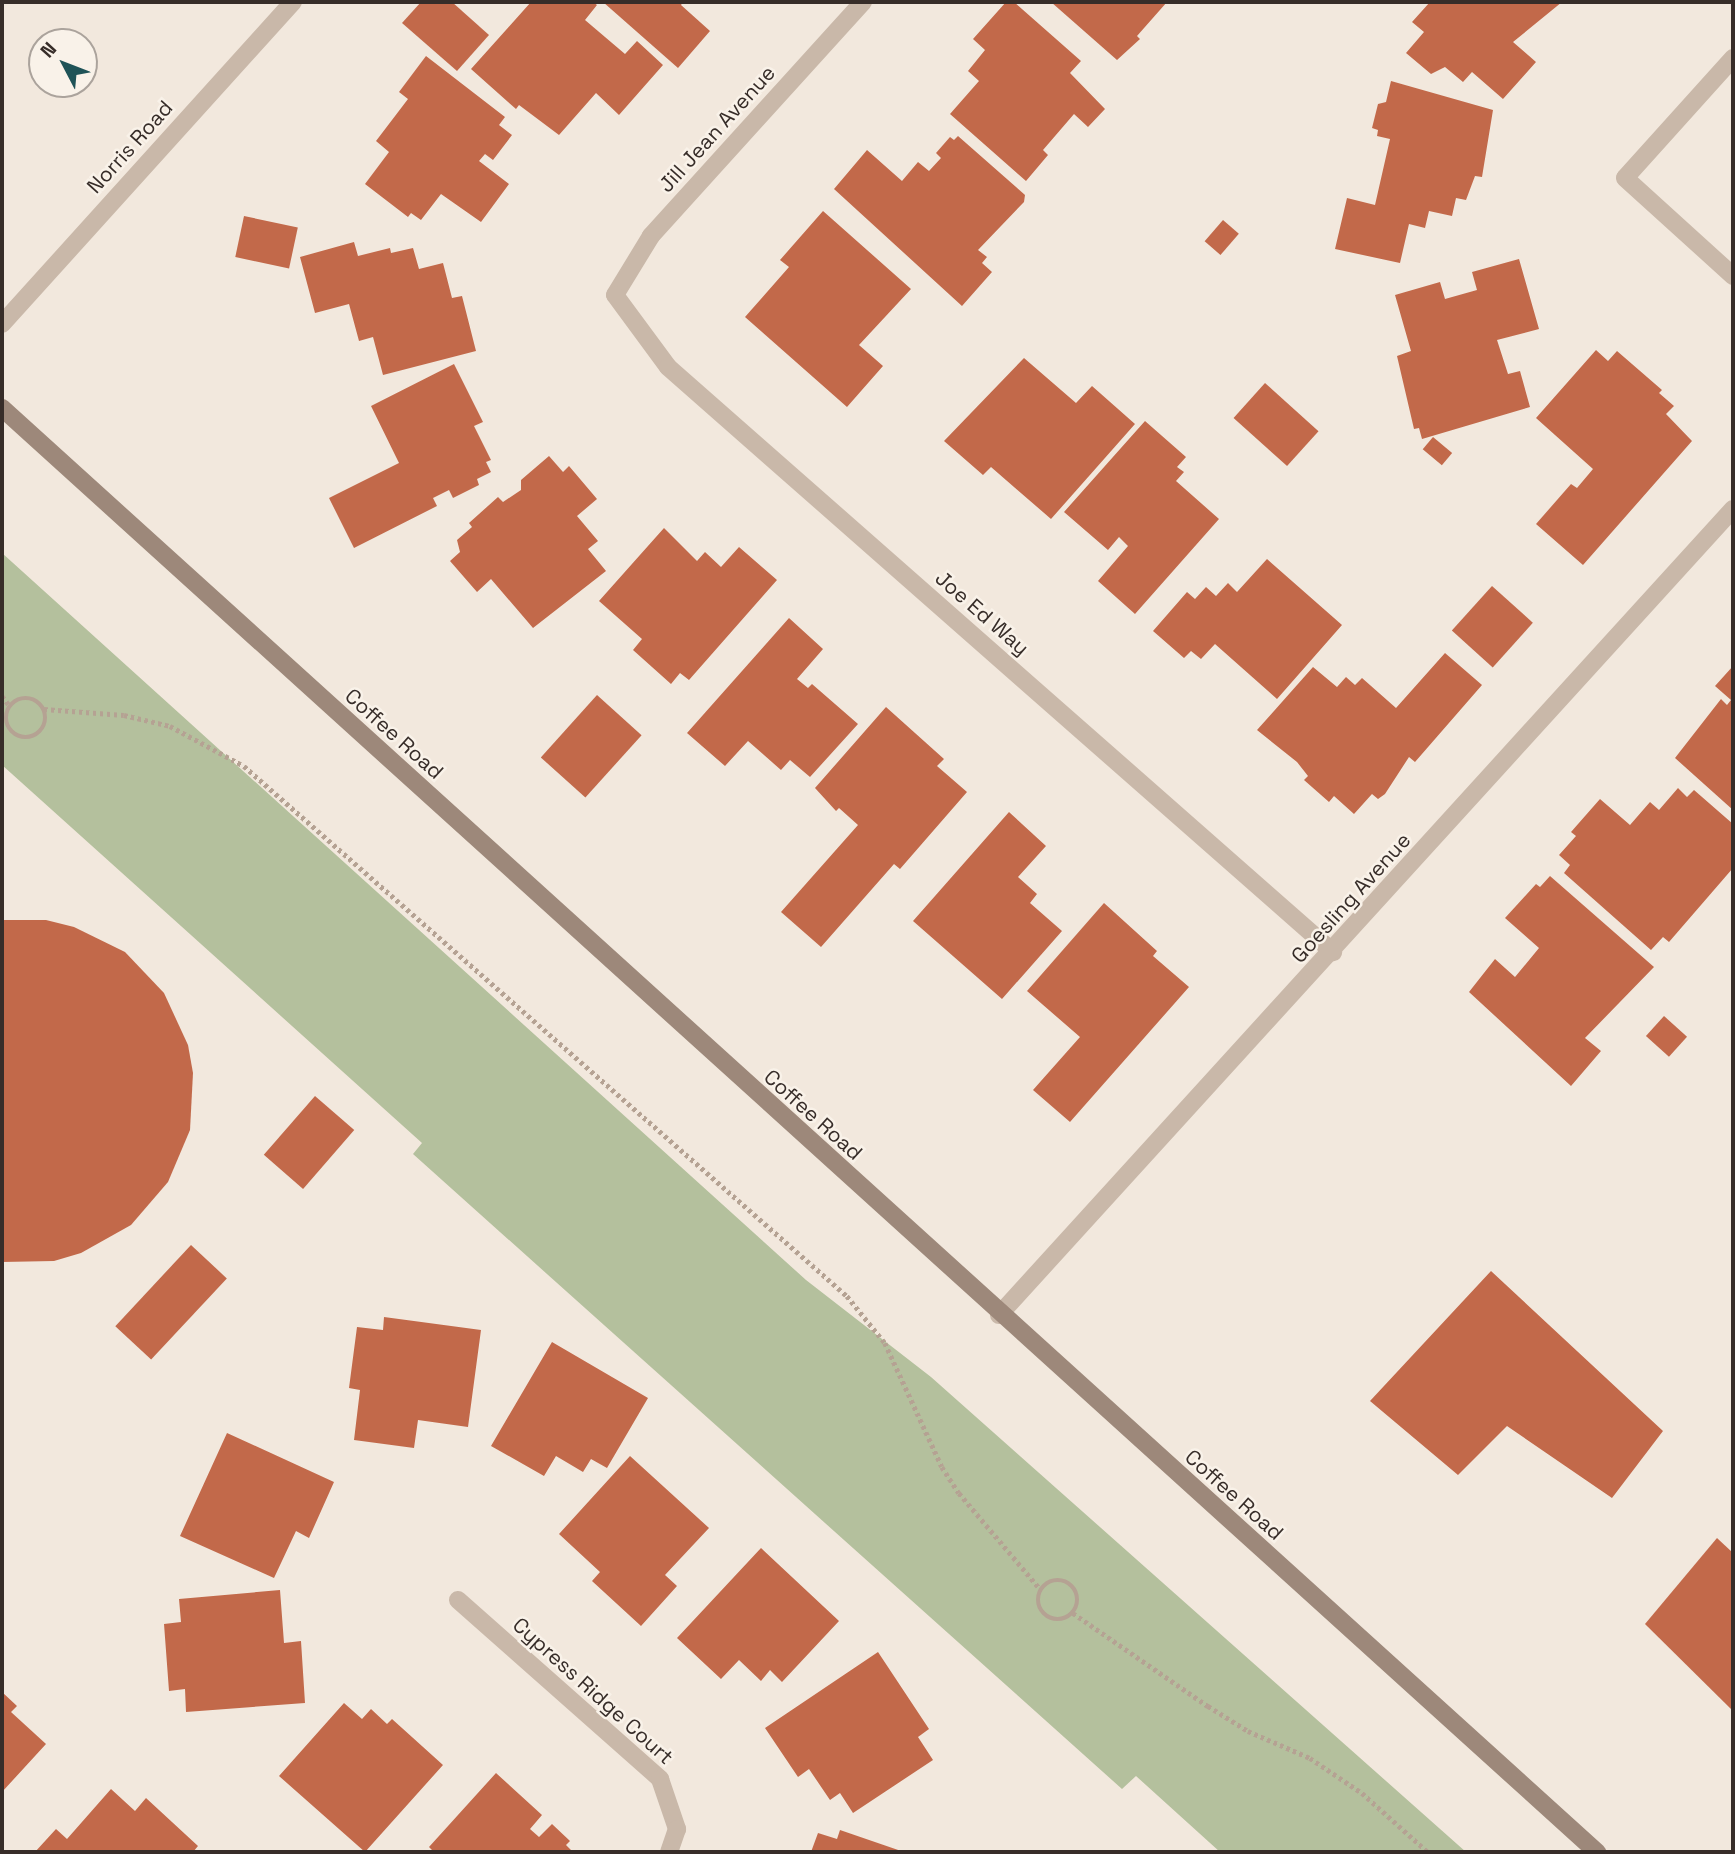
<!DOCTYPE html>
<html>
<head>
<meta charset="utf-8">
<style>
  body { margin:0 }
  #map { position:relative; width:1735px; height:1854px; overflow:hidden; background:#f2e8dd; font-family:"Space Grotesk",sans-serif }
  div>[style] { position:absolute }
  .green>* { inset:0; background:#b4c09d }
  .building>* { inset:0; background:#c2694a; transform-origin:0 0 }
  .path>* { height:4.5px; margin-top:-2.25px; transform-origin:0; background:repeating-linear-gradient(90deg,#b5a293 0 3.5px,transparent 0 7px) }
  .path>.ring { margin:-2.25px; padding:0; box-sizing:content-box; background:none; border:4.5px solid #b5a293; border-radius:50% }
  .minor>* { height:18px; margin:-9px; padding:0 9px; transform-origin:9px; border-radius:9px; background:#c9b8a9 }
  .tertiary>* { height:18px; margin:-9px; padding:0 9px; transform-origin:9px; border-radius:9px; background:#c9b8a9 }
  .secondary>* { height:18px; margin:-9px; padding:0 9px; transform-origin:9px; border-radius:9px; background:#9d887a }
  span { translate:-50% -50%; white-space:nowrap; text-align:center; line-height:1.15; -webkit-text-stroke:5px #f9f2e9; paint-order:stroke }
  .street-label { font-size:21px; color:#372d29 }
  .frame { position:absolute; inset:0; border:4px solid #372d29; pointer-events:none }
  .north { position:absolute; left:28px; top:28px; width:70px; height:70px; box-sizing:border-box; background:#f9f2e9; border:2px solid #aba39c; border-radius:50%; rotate:312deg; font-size:19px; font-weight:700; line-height:28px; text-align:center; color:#372d29 }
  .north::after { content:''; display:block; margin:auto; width:24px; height:32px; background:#1f5357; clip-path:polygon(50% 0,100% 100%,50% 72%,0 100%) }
</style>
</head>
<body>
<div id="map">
  <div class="green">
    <i style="clip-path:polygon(2px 553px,806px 1280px,931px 1377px,1466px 1852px,1220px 1852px,1136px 1776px,1122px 1789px,413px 1154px,422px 1143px,2px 765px)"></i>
  </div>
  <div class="building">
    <i style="clip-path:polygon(421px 2px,452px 2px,489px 35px,457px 71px,402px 23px)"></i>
    <i style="clip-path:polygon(531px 2px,593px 2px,597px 5px,585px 20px,625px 54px,637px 41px,663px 65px,619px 115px,596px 93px,559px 135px,519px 105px,516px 109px,471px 69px)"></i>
    <i style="clip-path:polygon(603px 2px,683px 2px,681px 5px,710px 31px,678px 68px)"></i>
    <i style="clip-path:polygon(1006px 2px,1014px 2px,1081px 61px,1070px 73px,1105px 109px,1088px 127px,1074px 114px,1043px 150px,1048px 155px,1026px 181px,950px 114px,979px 81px,968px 71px,985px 50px,973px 39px)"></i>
    <i style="clip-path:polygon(1051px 2px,1167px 2px,1137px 36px,1140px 39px,1117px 60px)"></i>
    <i style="clip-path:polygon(1430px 2px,1562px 2px,1513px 42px,1536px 62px,1503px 99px,1472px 72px,1463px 82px,1445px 67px,1431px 74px,1406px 53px,1424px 32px,1412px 22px)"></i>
    <i style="clip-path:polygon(426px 56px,505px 117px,499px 125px,512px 135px,493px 160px,485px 154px,479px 161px,509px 184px,481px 222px,441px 194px,421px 220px,411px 213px,408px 217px,365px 184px,389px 152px,376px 141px,408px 99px,399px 92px)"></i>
    <i style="clip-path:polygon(1391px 81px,1493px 110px,1482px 177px,1475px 176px,1466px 200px,1456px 198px,1452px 216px,1429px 211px,1425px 228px,1409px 224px,1400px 263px,1335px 249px,1347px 198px,1375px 205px,1390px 139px,1377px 136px,1378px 130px,1372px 128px,1378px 104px,1386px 102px)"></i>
    <i style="clip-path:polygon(958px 136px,1025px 195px,1024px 202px,978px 250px,987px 257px,982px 263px,992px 272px,962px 306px,834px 189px,867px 150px,902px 181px,918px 162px,929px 171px,941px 158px,936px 153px,950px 137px,954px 140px)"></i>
    <i style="clip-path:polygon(823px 211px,911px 289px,859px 345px,883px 366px,847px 407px,745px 317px,789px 267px,780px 260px)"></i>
    <i style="left:244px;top:216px;width:55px;height:42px;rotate:12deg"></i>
    <i style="left:1223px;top:220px;width:21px;height:28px;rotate:41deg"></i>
    <i style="clip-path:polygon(354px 242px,358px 256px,390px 248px,391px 253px,413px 248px,419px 269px,443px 263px,452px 298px,462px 296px,476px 351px,383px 375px,373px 337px,359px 341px,349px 304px,315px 313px,300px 257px)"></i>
    <i style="clip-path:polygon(1519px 259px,1539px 329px,1497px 340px,1508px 374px,1520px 371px,1530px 407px,1422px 439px,1419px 428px,1414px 429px,1397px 356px,1411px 351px,1395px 295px,1440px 282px,1445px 299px,1477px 290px,1472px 272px)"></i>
    <i style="clip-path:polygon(1596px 350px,1608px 361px,1617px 351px,1662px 390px,1659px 393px,1674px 406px,1666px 414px,1692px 441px,1583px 565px,1536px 524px,1571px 484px,1577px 488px,1593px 469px,1536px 418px)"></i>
    <i style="clip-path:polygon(1024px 358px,1076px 403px,1092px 386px,1135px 424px,1051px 519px,991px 467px,983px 475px,944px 441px)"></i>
    <i style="clip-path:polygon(454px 364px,483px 422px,474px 426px,491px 460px,486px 462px,491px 472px,477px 479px,479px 485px,453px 498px,449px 490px,433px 498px,437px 506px,354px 548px,329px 498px,399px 463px,371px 406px)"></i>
    <i style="left:1265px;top:383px;width:72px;height:47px;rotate:42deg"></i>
    <i style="clip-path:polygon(1145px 421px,1186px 457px,1177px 467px,1184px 472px,1176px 481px,1219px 519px,1135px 614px,1098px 581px,1128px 546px,1119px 537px,1108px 550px,1064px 512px)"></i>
    <i style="left:1433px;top:437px;width:25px;height:16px;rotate:40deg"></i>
    <i style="clip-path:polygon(549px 456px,563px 472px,569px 466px,597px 499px,577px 516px,598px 541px,588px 549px,606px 571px,533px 628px,491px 579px,477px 592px,450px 561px,460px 552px,457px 540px,472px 527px,469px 523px,498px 497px,503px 502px,521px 490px,521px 480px)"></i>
    <i style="clip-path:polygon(664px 528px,697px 561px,705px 552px,721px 567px,739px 547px,777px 580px,689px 680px,680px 673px,671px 684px,633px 650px,642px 639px,599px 601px)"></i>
    <i style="clip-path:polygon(1267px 559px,1342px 625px,1277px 699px,1215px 644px,1201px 659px,1191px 651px,1184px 658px,1153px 631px,1187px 592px,1195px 599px,1206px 587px,1216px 596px,1228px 583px,1237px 592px)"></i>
    <i style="left:1492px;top:586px;width:55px;height:60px;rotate:42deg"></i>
    <i style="clip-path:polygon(789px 618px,823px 649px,797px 679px,808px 688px,812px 684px,858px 724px,810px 777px,790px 760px,781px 770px,748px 741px,725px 766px,687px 733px)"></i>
    <i style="clip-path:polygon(1445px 653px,1482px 685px,1415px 762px,1409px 757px,1385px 794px,1378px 799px,1372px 794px,1354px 814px,1334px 796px,1329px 802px,1304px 780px,1308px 776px,1297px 762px,1257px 730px,1313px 667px,1337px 687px,1346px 677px,1355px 685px,1362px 678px,1396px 708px)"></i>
    <i style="clip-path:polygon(1733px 666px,1733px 810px,1675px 758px,1721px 699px,1727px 705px,1731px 700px,1715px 686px)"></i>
    <i style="left:597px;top:695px;width:60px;height:84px;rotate:42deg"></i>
    <i style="clip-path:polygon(886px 707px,944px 759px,937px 766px,967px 792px,900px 869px,894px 864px,821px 947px,781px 912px,858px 825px,839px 808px,836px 811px,815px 788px)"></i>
    <i style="clip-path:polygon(1678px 788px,1687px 797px,1694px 790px,1733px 824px,1733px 868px,1669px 942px,1663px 937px,1651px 950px,1564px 873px,1570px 865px,1559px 855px,1576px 836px,1571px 832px,1600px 799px,1630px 825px,1650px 802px,1659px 810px)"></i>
    <i style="clip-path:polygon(1009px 812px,1046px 846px,1018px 877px,1037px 894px,1030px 903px,1062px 931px,1002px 999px,913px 921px)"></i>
    <i style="clip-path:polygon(1550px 876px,1654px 967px,1585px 1038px,1601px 1051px,1571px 1086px,1469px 992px,1495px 959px,1515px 977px,1539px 948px,1505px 918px,1536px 884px,1540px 887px)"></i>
    <i style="clip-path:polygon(1104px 903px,1157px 951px,1153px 956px,1189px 987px,1070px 1122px,1033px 1090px,1080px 1037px,1027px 991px)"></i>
    <i style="clip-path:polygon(2px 920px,46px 920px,74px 927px,125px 952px,164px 993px,188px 1045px,193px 1073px,190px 1130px,168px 1182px,131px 1225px,81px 1253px,54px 1261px,2px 1262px)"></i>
    <i style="left:1664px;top:1016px;width:31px;height:27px;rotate:42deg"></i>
    <i style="left:315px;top:1096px;width:52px;height:78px;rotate:41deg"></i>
    <i style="left:191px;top:1245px;width:49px;height:111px;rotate:43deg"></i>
    <i style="clip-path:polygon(1491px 1271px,1663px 1431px,1612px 1498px,1507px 1426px,1458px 1475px,1370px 1401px)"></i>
    <i style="clip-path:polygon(384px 1317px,481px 1330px,468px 1427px,418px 1420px,414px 1448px,354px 1440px,360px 1390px,349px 1388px,357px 1327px,383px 1330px)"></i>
    <i style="clip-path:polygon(552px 1342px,648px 1398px,607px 1468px,591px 1459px,583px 1472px,556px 1456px,544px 1476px,491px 1446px)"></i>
    <i style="clip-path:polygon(227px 1433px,334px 1482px,309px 1538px,296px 1531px,274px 1578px,180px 1536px)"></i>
    <i style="clip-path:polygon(630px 1456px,709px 1528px,665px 1575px,677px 1586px,641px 1626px,592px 1581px,600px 1572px,559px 1534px)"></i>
    <i style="clip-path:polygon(1717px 1538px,1733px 1553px,1733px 1711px,1645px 1624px)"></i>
    <i style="clip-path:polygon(761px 1548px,839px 1621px,782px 1682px,770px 1670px,761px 1681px,739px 1660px,721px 1679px,677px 1638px)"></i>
    <i style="clip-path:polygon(280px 1590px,284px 1643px,301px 1641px,305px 1703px,186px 1712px,185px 1689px,169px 1691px,164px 1624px,181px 1622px,179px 1599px)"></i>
    <i style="clip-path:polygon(878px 1652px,929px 1729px,918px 1737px,933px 1760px,853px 1813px,840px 1793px,830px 1800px,809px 1769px,798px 1777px,765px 1728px)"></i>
    <i style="clip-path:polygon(2px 1692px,17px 1706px,11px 1712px,46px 1744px,2px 1792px)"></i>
    <i style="clip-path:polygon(344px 1703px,362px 1719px,371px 1709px,387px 1724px,392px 1719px,443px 1765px,365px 1852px,279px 1776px)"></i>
    <i style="clip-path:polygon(496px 1773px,542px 1815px,530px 1829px,539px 1837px,552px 1824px,570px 1841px,566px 1845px,573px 1852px,434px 1852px,429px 1847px)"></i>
    <i style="clip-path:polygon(111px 1789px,135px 1811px,146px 1798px,198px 1846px,193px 1852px,35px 1852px,56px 1829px,67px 1839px)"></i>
    <i style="clip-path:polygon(840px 1830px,904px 1852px,811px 1852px,818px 1833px,837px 1839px)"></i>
  </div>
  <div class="path">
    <i style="left:2px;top:696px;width:11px;rotate:52deg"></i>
    <i class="ring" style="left:6px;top:698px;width:35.5px;height:35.5px"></i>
    <i style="left:44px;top:709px;width:80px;rotate:4.3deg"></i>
    <i style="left:124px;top:715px;width:47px;rotate:13.4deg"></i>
    <i style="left:170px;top:726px;width:84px;rotate:28.4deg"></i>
    <i style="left:244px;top:766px;width:803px;rotate:41.31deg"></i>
    <i style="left:847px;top:1296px;width:60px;rotate:51deg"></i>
    <i style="left:885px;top:1343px;width:136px;rotate:65.3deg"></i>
    <i style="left:942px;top:1467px;width:31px;rotate:57deg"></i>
    <i style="left:959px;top:1493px;width:127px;rotate:49.8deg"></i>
    <i class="ring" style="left:1038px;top:1580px;width:35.5px;height:35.5px"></i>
    <i style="left:1073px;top:1613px;width:164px;rotate:34.6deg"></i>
    <i style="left:1208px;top:1706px;width:47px;rotate:32deg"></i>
    <i style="left:1248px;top:1731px;width:68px;rotate:23.5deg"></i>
    <i style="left:1310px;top:1758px;width:63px;rotate:33.9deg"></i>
    <i style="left:1362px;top:1793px;width:89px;rotate:41.8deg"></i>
  </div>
  <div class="minor">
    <i style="left:863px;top:2px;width:316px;rotate:132.2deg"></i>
    <i style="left:651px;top:236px;width:69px;rotate:121.4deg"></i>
    <i style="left:615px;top:295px;width:89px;rotate:53.6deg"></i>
    <i style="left:668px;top:367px;width:886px;rotate:41.34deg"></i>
    <i style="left:1733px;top:58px;width:161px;rotate:132deg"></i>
    <i style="left:1625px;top:178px;width:146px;rotate:42.2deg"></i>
    <i style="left:999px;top:1315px;width:1090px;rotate:-47.68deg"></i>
    <i style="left:458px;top:1600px;width:270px;rotate:41.5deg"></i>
    <i style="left:660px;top:1779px;width:53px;rotate:71.2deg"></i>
    <i style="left:677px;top:1829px;width:24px;rotate:109deg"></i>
  </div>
  <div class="tertiary">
    <i style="left:2px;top:324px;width:434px;rotate:-47.9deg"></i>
  </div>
  <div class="secondary">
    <i style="left:2px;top:408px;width:2152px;rotate:42.16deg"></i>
  </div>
  <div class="street-label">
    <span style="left:717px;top:129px;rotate:-48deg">Jill Jean Avenue</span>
    <span style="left:130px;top:147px;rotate:-48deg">Norris Road</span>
    <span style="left:982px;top:613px;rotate:41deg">Joe Ed Way</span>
    <span style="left:394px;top:734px;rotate:42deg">Coffee Road</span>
    <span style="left:1351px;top:898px;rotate:-48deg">Goesling Avenue</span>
    <span style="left:813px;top:1115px;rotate:42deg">Coffee Road</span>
    <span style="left:1234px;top:1495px;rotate:42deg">Coffee Road</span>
    <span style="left:593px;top:1691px;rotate:42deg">Cypress Ridge Court</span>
  </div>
  <div class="frame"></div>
  <div class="north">N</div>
</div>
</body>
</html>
